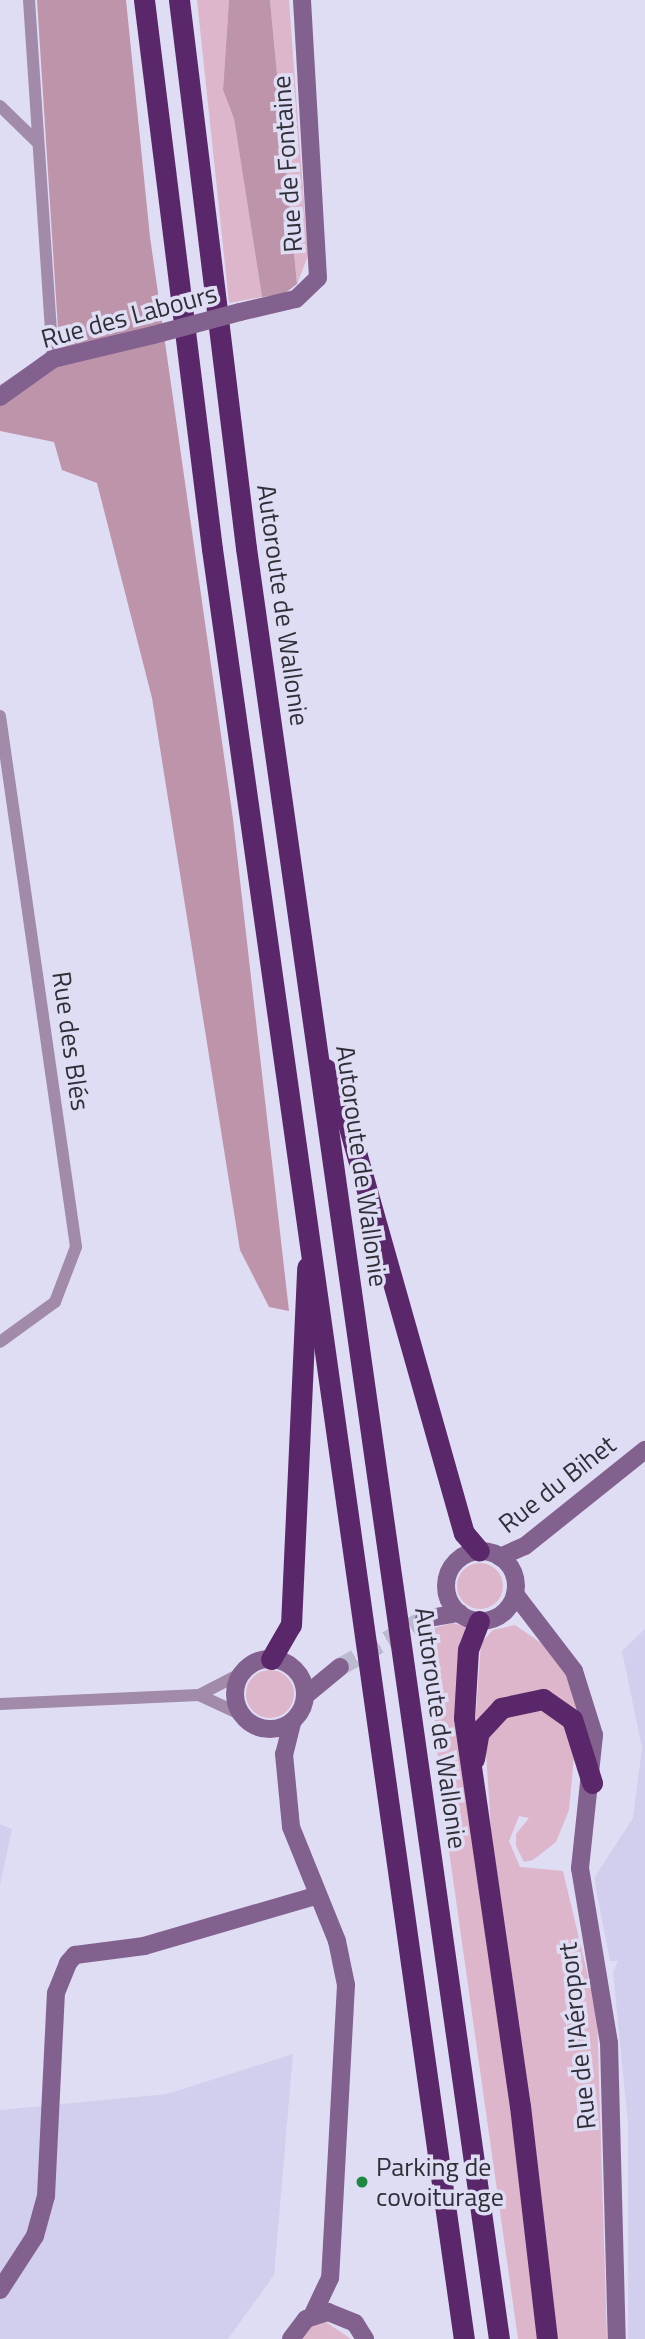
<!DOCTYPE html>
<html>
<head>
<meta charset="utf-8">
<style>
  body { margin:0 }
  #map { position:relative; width:645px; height:2339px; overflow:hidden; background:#dfddf4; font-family:"Titillium Web",sans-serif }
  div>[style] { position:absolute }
  .built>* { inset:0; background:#d1cfed }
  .green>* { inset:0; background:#ddb6cb }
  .round { border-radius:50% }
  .forest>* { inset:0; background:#be94ab }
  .secondary-tunnel>* { height:18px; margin-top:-9px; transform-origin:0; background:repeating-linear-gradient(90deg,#bcbace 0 18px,transparent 0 27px) }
  .street>* { height:12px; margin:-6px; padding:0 6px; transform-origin:6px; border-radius:6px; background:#a28aaa }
  .secondary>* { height:18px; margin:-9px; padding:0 9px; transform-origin:9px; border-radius:9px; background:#83618f }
  .secondary>.ring { margin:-9px; padding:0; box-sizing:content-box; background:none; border:18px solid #83618f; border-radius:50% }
  .highway>* { height:21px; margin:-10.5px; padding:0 10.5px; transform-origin:10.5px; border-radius:10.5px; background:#5a286a }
  .secondary-bridge>* { height:18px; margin:-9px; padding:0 9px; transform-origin:9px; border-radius:9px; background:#83618f }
  .dots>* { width:19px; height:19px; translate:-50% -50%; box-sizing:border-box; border:4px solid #dfddf4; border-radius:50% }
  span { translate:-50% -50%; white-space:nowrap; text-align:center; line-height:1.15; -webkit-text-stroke:7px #dfddf4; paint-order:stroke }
  .street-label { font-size:26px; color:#302f38 }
  .poi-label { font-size:26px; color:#302f38 }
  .left { translate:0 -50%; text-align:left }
</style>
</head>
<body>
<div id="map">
  <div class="built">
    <i style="clip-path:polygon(645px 1629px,645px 2339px,628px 2339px,628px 2124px,613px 1972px,618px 1961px,610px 1961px,594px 1878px,633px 1818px,642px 1748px,622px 1651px)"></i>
    <i style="clip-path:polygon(0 1824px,12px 1829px,0 1885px)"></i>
    <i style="clip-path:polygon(293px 2054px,274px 2275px,228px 2339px,0 2339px,0 2110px,167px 2094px)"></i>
  </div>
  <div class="green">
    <i style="clip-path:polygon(197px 0,229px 0,223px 90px,234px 119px,262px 297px,229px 303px)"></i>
    <i style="clip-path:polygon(270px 0,289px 0,308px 256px,297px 284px)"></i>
    <i class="round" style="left:457px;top:1563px;width:46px;height:46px"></i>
    <i style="clip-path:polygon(452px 1623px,465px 1626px,541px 2339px,518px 2339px,441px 1794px,427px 1630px)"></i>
    <i style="clip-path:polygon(515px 1625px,547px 1647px,562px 1666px,582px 1718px,555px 1696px,475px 1725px,481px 1643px,493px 1630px)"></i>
    <i class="round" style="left:246px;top:1670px;width:48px;height:48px"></i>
    <i style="clip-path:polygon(532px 1704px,560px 1714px,575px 1745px,569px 1810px,556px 1842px,533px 1860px,524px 1862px,516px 1846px,516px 1834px,529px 1818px,519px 1816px,509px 1841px,520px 1867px,563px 1871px,597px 2014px,607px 2339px,557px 2339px,491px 1830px,485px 1736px,493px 1724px)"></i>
    <i style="clip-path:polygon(326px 2322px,351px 2339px,298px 2339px,308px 2326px)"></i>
  </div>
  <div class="forest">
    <i style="clip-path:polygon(37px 0,126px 0,150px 237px,233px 819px,289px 1311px,269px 1307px,240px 1250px,152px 698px,97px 483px,62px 470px,54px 442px,0 431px,0 385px,59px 345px)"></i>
    <i style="clip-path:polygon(229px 0,270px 0,297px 284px,284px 294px,262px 297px,234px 119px,223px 90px)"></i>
  </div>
  <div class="secondary-tunnel">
    <i style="left:340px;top:1667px;width:97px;rotate:-29.7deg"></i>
  </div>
  <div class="street">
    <i style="left:29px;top:0;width:360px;rotate:86.2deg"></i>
    <i style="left:0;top:106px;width:50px;rotate:44.2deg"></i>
    <i style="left:0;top:716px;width:536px;rotate:81.85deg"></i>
    <i style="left:76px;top:1247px;width:59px;rotate:110.9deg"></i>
    <i style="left:55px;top:1302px;width:68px;rotate:144deg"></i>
    <i style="left:199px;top:1695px;width:47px;rotate:24.9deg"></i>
    <i style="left:0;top:1704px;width:199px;rotate:-2.6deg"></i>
    <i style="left:199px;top:1695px;width:48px;rotate:-27.1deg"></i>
  </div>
  <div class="secondary">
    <i style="left:240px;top:312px;width:57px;rotate:-13.1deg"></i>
    <i style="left:296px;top:299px;width:30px;rotate:-44deg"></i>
    <i style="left:318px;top:278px;width:278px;rotate:-93.3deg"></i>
    <i style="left:0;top:397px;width:65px;rotate:-35.6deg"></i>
    <i style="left:53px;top:359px;width:103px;rotate:-13.5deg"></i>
    <i class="ring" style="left:446px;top:1551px;width:52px;height:52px"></i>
    <i style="left:500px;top:1557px;width:27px;rotate:-24deg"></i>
    <i style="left:525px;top:1546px;width:154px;rotate:-38.7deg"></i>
    <i style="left:515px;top:1594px;width:97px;rotate:52.5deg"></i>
    <i style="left:574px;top:1671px;width:67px;rotate:72.6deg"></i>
    <i style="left:594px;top:1735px;width:134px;rotate:96deg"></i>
    <i style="left:580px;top:1868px;width:177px;rotate:80.6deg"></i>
    <i style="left:609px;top:2043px;width:296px;rotate:88.5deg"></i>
    <i style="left:424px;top:1619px;width:36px;rotate:-10deg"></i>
    <i class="ring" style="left:235px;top:1659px;width:52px;height:52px"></i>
    <i style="left:306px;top:1695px;width:44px;rotate:-39.5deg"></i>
    <i style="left:292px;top:1723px;width:32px;rotate:104deg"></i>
    <i style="left:284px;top:1754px;width:73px;rotate:84.5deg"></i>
    <i style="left:291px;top:1827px;width:123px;rotate:68deg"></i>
    <i style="left:337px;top:1941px;width:45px;rotate:78.4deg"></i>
    <i style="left:346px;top:1985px;width:293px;rotate:93.1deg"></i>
    <i style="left:330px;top:2278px;width:42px;rotate:115.3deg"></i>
    <i style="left:0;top:2290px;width:64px;rotate:-57.1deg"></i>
    <i style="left:35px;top:2236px;width:41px;rotate:-74.6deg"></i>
    <i style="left:46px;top:2196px;width:203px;rotate:-87.2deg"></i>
    <i style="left:56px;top:1993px;width:32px;rotate:-68deg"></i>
    <i style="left:68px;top:1963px;width:11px;rotate:-49deg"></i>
    <i style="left:75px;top:1955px;width:70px;rotate:-7.4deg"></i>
    <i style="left:144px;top:1946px;width:178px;rotate:-16.3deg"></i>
    <i style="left:291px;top:2339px;width:25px;rotate:-53deg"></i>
    <i style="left:306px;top:2319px;width:23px;rotate:-18deg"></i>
    <i style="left:328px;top:2312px;width:29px;rotate:22deg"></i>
    <i style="left:355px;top:2323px;width:19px;rotate:58deg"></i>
  </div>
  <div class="highway">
    <i style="left:144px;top:0;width:553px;rotate:82.94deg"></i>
    <i style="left:212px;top:549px;width:1808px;rotate:81.99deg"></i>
    <i style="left:179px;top:0;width:552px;rotate:83.03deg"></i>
    <i style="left:246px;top:548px;width:1809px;rotate:81.96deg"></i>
    <i style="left:326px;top:1069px;width:34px;rotate:63deg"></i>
    <i style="left:341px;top:1099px;width:451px;rotate:74.2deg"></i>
    <i style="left:464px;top:1533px;width:23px;rotate:50deg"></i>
    <i style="left:479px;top:1621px;width:30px;rotate:111deg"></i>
    <i style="left:468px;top:1649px;width:69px;rotate:93.3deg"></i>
    <i style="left:464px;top:1718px;width:392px;rotate:81.8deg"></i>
    <i style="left:520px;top:2106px;width:235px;rotate:83.4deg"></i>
    <i style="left:271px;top:1659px;width:39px;rotate:-60deg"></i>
    <i style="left:291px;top:1625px;width:358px;rotate:-87.4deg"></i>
    <i style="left:474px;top:1759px;width:27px;rotate:-80deg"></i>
    <i style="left:479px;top:1732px;width:33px;rotate:-47deg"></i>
    <i style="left:501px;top:1708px;width:43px;rotate:-12.1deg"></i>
    <i style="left:543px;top:1699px;width:35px;rotate:35deg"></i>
    <i style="left:572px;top:1719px;width:67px;rotate:72.6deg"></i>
  </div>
  <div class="secondary-bridge">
    <i style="left:153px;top:335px;width:90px;rotate:-14.8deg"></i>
  </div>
  <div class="dots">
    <i style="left:362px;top:2182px;background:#1d883f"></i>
  </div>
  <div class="street-label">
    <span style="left:287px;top:164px;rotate:-94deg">Rue de Fontaine</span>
    <span style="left:129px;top:316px;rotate:-15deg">Rue des Labours</span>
    <span style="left:283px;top:605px;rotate:82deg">Autoroute de Wallonie</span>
    <span style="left:71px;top:1041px;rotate:82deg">Rue des Blés</span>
    <span style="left:362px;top:1166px;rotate:82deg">Autoroute de Wallonie</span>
    <span style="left:557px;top:1484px;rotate:-38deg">Rue du Bihet</span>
    <span style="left:441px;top:1728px;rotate:82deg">Autoroute de Wallonie</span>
    <span style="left:577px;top:2036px;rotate:-96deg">Rue de l'Aéroport</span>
  </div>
  <div class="poi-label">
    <span class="left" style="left:376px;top:2182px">Parking de<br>covoiturage</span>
  </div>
</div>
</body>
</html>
